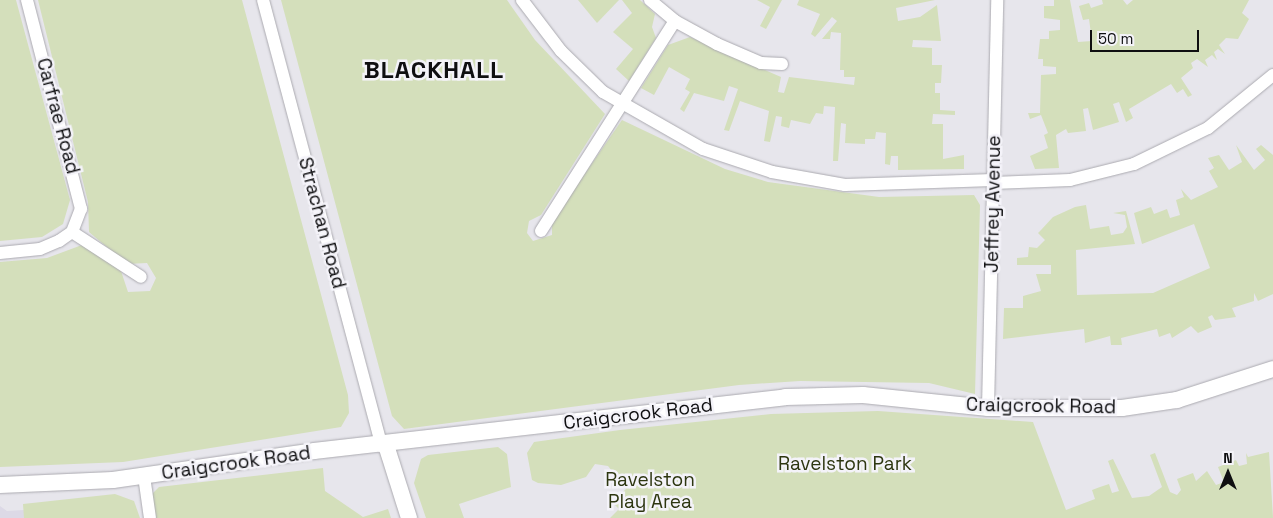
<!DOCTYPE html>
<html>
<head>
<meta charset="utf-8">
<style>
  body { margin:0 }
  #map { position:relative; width:1273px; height:518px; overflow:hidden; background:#e7e6ec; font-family:"Space Grotesk",sans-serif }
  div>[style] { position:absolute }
  .built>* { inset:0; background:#dcd9e6 }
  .green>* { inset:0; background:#d4dfbb }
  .roads { filter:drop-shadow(0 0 1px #abaab0) drop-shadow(0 0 1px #abaab0) }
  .minor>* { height:12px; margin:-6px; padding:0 6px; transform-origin:6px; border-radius:6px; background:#fff }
  .tertiary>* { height:16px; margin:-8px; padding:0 8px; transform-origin:8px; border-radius:8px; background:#fff }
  span { translate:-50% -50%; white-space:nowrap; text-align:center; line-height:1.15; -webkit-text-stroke:5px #f4f3f9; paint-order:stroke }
  .street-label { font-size:19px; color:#0f0f11 }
  .park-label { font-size:19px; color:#2d3610 }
  .district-label { font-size:24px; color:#0f0f11; font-weight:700; letter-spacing:1px }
  .north { position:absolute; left:1203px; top:448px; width:50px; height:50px; -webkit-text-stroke:4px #f4f3f9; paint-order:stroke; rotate:0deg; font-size:14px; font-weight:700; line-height:20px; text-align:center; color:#0f0f11 }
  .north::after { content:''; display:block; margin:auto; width:18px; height:22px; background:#0f0f11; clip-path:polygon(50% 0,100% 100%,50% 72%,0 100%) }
  .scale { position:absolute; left:1090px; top:30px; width:109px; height:22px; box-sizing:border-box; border:2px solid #0f0f11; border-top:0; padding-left:6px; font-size:15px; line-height:18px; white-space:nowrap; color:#0f0f11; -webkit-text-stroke:4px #f4f3f9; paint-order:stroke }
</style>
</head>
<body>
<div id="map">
  <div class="built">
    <i style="clip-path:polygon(0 506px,7px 511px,24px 510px,24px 518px,0 518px)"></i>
  </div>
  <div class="green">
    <i style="clip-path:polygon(0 0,16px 0,70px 200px,63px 224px,42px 237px,0 241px)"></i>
    <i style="clip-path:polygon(38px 0,242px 0,348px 395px,349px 413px,341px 427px,123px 462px,0 467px,0 262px,47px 258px,82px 245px,121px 271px,128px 292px,150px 291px,156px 278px,147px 263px,127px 264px,89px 232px,88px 202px)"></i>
    <i style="clip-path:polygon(281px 0,507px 0,535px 40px,605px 114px,541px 215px,529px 221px,527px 233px,533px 241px,552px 235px,552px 221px,622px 120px,725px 169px,768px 182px,879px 197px,974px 195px,980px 205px,975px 394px,929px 383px,800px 381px,739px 385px,404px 429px,392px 416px)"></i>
    <i style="clip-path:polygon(578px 0,619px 0,597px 23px)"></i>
    <i style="clip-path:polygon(622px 0,640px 0,655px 14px,652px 27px,656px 38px,629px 81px,616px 69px,633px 49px,613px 32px,632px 13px)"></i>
    <i style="clip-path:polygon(757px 0,782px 0,766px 29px,760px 26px,770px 7px)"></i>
    <i style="clip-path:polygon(799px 0,935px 0,896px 8px,898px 21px,920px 17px,937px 5px,941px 41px,913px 40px,912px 47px,932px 48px,932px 65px,942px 65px,941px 83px,935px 83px,935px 93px,940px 93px,940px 110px,955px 111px,955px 115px,933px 114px,932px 124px,943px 124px,943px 159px,964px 155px,964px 169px,898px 170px,898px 156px,891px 156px,890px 165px,885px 164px,886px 133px,876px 132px,875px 139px,865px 139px,865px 144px,845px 143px,846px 124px,841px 123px,838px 161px,833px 161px,835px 107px,824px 106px,823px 114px,816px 113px,810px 124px,791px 120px,789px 128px,781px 126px,782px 117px,776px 116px,770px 142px,764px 141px,769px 111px,740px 101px,729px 131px,724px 130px,738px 89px,729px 86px,724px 101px,694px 93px,684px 112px,680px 109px,690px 92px,685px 89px,690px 79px,669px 67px,654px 95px,641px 88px,668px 45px,690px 37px,781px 77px,778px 92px,784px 93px,789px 77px,854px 85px,855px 77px,844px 77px,844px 70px,840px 70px,841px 33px,831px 32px,830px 39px,822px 39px,837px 21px,832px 17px,815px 37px,811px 34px,820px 14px,797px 5px)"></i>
    <i style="clip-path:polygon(1054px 0,1070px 0,1078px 42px,1092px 41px,1089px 19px,1083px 20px,1079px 6px,1089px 3px,1091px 8px,1103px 4px,1102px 0,1123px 0,1127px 5px,1133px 0,1249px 0,1242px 13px,1249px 19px,1238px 39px,1226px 38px,1219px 45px,1225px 54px,1218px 49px,1214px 52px,1217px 60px,1212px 55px,1205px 60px,1208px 67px,1197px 59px,1191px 63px,1193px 68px,1181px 78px,1192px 95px,1188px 97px,1183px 89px,1177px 93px,1171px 84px,1129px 109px,1133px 118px,1126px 122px,1119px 102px,1113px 104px,1119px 122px,1093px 130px,1088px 108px,1083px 109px,1086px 131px,1068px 133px,1066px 129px,1056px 135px,1059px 168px,1035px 169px,1030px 156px,1048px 148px,1044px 135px,1048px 133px,1041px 115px,1030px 119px,1028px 113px,1040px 113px,1041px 75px,1056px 74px,1056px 67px,1043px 66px,1043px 59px,1038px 59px,1040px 39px,1049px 39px,1049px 31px,1060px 30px,1060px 20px,1044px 18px,1044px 6px,1054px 6px)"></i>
    <i style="clip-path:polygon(1236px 145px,1254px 170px,1265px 160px,1256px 149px,1261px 145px,1273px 155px,1273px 294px,1258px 301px,1254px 293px,1254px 301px,1232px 308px,1236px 317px,1215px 320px,1212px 315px,1208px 317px,1212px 327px,1198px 333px,1191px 326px,1172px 338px,1170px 333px,1159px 337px,1157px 329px,1121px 338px,1122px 345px,1111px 345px,1110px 336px,1085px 343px,1084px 329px,1003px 339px,1004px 308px,1023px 308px,1023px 296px,1041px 291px,1036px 274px,1051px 274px,1051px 265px,1017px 265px,1017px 258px,1028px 257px,1029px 247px,1037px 248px,1045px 240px,1038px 233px,1041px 230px,1053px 217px,1075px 207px,1086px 205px,1090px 229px,1109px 226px,1111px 235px,1123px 233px,1127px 227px,1125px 215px,1113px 213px,1126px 211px,1135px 244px,1076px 250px,1077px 295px,1153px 293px,1210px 268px,1194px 224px,1142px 244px,1134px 213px,1151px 207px,1154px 214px,1167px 209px,1170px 218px,1180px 215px,1176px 200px,1184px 197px,1181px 189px,1191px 200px,1218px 187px,1209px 171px,1214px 168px,1208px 158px,1219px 155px,1229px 170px,1242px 162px)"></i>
    <i style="clip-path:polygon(878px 411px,1033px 422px,1066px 510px,1095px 499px,1092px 490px,1100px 487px,1109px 484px,1112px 493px,1119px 491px,1108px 461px,1113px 459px,1132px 498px,1149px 496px,1162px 487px,1150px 455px,1155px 453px,1170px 492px,1177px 495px,1181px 490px,1177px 479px,1193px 473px,1196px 481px,1207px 471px,1216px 485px,1224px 482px,1218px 467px,1236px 460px,1239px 466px,1247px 464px,1246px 453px,1248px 457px,1269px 452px,1273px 518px,610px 518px,619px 509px,612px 502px,626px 489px,608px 466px,595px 464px,586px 477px,561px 485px,538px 483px,532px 480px,527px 453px,534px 442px,620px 430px,771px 414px)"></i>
    <i style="clip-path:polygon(498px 447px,507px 454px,511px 487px,459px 504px,464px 518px,426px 518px,414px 483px,421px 459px,428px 455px)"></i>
    <i style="clip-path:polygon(323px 468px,325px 491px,363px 517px,388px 509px,391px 518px,152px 518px,149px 497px,159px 487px)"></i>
    <i style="clip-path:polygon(115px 494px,134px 501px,140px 518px,24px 518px,23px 504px)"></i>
  </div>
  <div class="roads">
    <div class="minor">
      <i style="left:263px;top:0;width:462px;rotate:75.1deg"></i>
      <i style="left:522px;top:0;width:64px;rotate:52.6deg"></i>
      <i style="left:561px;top:51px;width:59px;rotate:44.3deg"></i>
      <i style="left:603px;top:92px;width:115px;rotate:29.7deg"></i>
      <i style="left:703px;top:149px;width:73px;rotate:18.4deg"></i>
      <i style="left:772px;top:172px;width:74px;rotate:10.1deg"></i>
      <i style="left:845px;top:185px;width:148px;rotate:-1.9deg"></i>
      <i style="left:650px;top:0;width:33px;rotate:40deg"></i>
      <i style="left:675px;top:21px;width:48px;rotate:28.7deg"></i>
      <i style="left:717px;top:44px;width:48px;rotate:23.4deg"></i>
      <i style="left:761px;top:63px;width:21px;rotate:3deg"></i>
      <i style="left:993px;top:183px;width:77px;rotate:-2.2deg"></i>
      <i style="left:1070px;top:180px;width:66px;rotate:-14deg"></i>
      <i style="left:1134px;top:164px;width:82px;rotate:-25.9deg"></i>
      <i style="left:1208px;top:128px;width:84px;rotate:-39.2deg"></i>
      <i style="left:541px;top:231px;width:249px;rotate:-57.5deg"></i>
      <i style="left:72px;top:232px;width:82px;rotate:33.1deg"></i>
      <i style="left:0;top:253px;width:40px;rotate:-5.7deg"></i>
      <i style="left:40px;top:249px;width:21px;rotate:-23deg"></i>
      <i style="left:59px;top:241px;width:16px;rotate:-35deg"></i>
      <i style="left:72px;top:232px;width:25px;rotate:-69deg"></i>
      <i style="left:81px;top:209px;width:216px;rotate:-104.5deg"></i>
      <i style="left:988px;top:408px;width:408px;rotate:-88.7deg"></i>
      <i style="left:144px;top:476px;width:42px;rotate:81.9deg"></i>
    </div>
    <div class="tertiary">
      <i style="left:386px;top:445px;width:77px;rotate:72.5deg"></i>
      <i style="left:0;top:485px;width:113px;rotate:-2.5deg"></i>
      <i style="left:113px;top:480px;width:203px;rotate:-8.2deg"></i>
      <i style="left:314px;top:451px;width:474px;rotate:-6.5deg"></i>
      <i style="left:785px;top:397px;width:78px;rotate:-1.5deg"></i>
      <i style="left:863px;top:395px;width:126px;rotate:5.9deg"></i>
      <i style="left:988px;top:408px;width:134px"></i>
      <i style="left:1122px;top:408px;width:56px;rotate:-8.3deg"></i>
      <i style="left:1177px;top:400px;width:101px;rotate:-17.9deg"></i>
    </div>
  </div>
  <div class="street-label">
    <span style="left:58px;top:116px;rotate:75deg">Carfrae Road</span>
    <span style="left:993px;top:204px;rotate:-89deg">Jeffrey Avenue</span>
    <span style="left:322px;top:223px;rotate:75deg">Strachan Road</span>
    <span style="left:1041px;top:406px;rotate:1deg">Craigcrook Road</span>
    <span style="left:638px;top:414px;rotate:-7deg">Craigcrook Road</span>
    <span style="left:236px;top:463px;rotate:-8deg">Craigcrook Road</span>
  </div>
  <div class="park-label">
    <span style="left:845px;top:464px">Ravelston Park</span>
    <span style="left:650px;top:491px">Ravelston<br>Play Area</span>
  </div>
  <div class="district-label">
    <span style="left:434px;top:70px">BLACKHALL</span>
  </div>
  <div class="north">N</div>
  <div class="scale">50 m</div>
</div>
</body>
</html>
